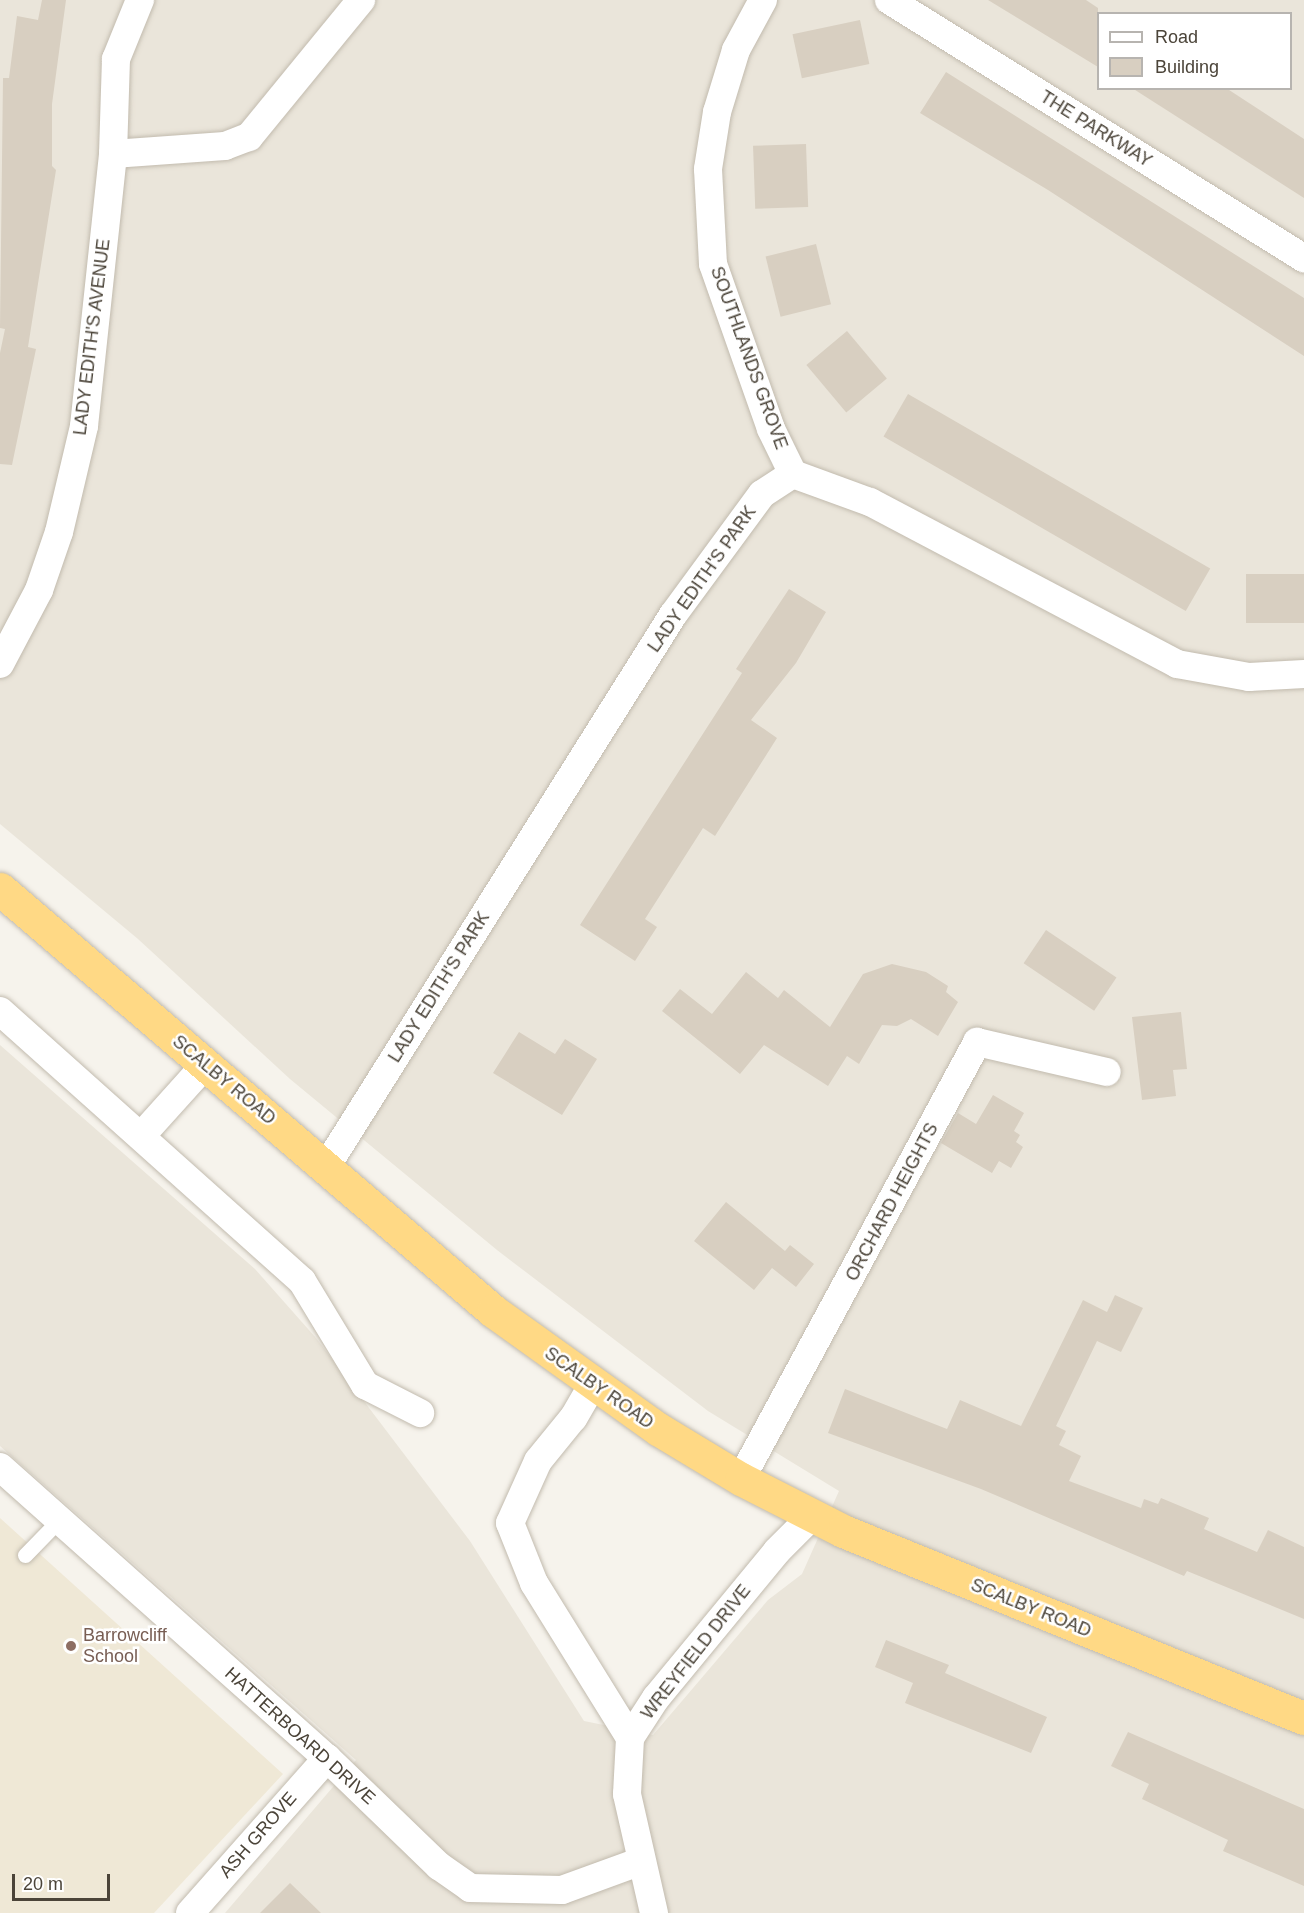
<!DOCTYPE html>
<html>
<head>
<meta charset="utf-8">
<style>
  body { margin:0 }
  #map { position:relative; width:1304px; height:1913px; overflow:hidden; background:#f6f3ec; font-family:Arial,sans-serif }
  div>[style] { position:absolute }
  .residential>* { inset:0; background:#eae5da }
  .education>* { inset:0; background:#efe8d6 }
  .building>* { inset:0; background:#d8cfc1; transform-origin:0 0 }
  .roads { filter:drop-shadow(0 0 2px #c2bbae) drop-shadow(0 0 2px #c2bbae) }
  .service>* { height:15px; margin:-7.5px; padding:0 7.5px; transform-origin:7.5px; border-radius:7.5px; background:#fff }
  .minor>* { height:28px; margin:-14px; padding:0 14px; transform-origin:14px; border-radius:14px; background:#fff }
  .trunk>* { height:33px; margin:-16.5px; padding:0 16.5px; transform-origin:16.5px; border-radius:16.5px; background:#ffd985 }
  .dots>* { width:16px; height:16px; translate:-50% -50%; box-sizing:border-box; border:3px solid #fff; border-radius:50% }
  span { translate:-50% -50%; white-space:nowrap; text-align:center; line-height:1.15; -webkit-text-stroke:5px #fff; paint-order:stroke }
  .street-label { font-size:18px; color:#4b4439 }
  .education-label { font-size:18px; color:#785e54 }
  .left { translate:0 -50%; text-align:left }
  .legend { position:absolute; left:1097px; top:12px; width:195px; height:78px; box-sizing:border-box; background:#fff; border:2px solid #b7b4b0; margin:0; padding:8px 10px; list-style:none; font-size:18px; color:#4b4439 }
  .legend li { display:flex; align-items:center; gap:12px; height:30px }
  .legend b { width:30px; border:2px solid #b7b4b0 }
  .scale { position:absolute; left:12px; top:1874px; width:98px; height:27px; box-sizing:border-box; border:3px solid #4b4439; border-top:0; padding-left:8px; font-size:18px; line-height:21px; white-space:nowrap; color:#4b4439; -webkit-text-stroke:4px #fff; paint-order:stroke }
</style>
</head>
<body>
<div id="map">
  <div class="residential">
    <i style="clip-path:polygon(evenodd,0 0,1304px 0,1304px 1913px,225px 1913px,356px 1760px,0 1446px,0 1045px,255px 1269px,316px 1338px,470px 1541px,584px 1721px,653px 1735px,768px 1600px,802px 1574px,839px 1491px,708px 1411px,497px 1250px,290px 1079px,138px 939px,0 824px,0 0,1098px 14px,1290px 14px,1290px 88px,1098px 88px,1098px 14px)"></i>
  </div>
  <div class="education">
    <i style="clip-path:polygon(0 1518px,283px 1774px,154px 1913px,0 1913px)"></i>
  </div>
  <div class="building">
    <i style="clip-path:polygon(42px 0,66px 0,52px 104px,52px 166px,56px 170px,28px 347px,36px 349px,12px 465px,0 464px,0 353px,5px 329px,0 328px,3px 78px,9px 78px,17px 16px,38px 20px)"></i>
    <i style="clip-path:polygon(988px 0,1086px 0,1098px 8px,1098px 67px)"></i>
    <i style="left:860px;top:20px;width:45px;height:69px;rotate:78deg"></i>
    <i style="clip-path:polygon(946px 72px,1304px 298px,1304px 356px,1048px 190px,920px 113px)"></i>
    <i style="clip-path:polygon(1132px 88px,1226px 88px,1304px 139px,1304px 198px)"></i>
    <i style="left:806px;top:144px;width:63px;height:53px;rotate:88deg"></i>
    <i style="left:816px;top:244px;width:62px;height:52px;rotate:76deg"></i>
    <i style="left:847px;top:331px;width:62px;height:53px;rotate:50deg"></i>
    <i style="left:908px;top:394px;width:349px;height:49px;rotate:30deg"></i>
    <i style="left:1304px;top:574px;width:49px;height:58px;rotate:90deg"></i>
    <i style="clip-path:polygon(789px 589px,826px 612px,796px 663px,751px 720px,777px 738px,715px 836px,703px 828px,645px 919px,657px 927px,635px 961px,580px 925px,742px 673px,736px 669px)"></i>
    <i style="left:1046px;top:930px;width:85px;height:40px;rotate:34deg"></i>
    <i style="clip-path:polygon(892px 964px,926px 972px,948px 986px,946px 992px,958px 1002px,938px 1036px,911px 1019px,897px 1026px,882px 1025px,859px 1064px,847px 1056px,828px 1086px,764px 1045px,740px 1074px,662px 1011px,680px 989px,712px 1014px,746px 972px,778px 998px,784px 990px,830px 1027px,863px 974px)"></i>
    <i style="clip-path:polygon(1181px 1012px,1187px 1069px,1173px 1070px,1176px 1096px,1142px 1100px,1132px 1017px)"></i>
    <i style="clip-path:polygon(519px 1032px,555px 1054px,565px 1039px,597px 1059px,562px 1115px,493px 1073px)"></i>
    <i style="clip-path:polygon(993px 1095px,1024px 1113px,1014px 1131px,1020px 1135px,1016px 1142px,1023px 1147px,1011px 1168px,999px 1161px,992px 1173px,941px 1143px,958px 1113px,976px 1124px)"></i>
    <i style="clip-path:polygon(726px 1202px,785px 1251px,790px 1245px,814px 1264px,796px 1287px,772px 1268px,754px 1290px,694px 1241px)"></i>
    <i style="clip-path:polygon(1115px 1295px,1143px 1308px,1121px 1352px,1097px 1341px,1056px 1426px,1066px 1431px,1059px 1445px,1081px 1456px,1069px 1481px,1141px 1508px,1144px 1499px,1158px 1504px,1161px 1498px,1209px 1518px,1204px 1529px,1257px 1552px,1268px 1530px,1304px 1547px,1304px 1619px,1187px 1571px,1184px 1576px,981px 1489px,828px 1433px,845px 1389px,947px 1429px,960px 1400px,1021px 1426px,1083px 1300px,1107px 1312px)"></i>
    <i style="clip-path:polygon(886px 1640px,949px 1665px,945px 1673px,1047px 1717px,1031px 1753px,905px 1703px,913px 1683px,875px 1667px)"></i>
    <i style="clip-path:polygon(1128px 1732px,1304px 1809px,1304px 1886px,1223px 1851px,1228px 1840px,1142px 1799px,1149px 1784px,1111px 1766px)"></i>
    <i style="clip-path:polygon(290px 1883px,321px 1913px,260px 1913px)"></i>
  </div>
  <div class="roads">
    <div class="service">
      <i style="left:25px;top:1555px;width:49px;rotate:-45.8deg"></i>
    </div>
    <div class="minor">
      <i style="left:763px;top:0;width:57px;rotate:118.4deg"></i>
      <i style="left:736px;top:50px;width:65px;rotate:107deg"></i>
      <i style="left:717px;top:112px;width:58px;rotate:99deg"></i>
      <i style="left:708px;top:169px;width:95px;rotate:87deg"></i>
      <i style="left:713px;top:264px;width:175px;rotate:70.6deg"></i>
      <i style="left:771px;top:429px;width:50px;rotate:63.9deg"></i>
      <i style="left:889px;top:0;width:489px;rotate:31.9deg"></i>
      <i style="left:113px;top:154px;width:112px;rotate:-4.1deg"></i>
      <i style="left:225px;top:146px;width:26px;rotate:-21deg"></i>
      <i style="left:249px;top:137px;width:177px;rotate:-50.7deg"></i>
      <i style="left:0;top:664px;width:84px;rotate:-62.2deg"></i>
      <i style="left:39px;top:590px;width:61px;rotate:-71deg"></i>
      <i style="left:59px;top:532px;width:109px;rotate:-76.7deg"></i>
      <i style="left:84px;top:426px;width:274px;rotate:-83.9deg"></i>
      <i style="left:113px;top:154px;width:95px;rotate:-88.2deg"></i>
      <i style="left:116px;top:59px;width:64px;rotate:-67.9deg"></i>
      <i style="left:0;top:1011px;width:405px;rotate:41.8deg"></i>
      <i style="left:302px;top:1281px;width:122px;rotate:58.8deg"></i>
      <i style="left:365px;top:1385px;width:62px;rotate:27deg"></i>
      <i style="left:142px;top:1135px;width:94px;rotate:-48deg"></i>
      <i style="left:326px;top:1167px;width:652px;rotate:-57.85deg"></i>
      <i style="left:673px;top:615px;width:150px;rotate:-53.7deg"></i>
      <i style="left:762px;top:494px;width:37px;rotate:-33deg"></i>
      <i style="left:793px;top:474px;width:82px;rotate:20deg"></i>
      <i style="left:870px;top:502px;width:347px;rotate:27.8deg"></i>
      <i style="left:1177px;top:664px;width:73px;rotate:10.2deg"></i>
      <i style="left:1249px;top:677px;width:55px;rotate:-3.1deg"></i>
      <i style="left:593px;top:1384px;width:39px;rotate:120deg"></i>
      <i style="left:573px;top:1418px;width:55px;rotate:129.1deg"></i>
      <i style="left:538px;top:1461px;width:68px;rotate:114.3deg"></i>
      <i style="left:510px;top:1523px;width:65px;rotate:68.2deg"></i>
      <i style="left:534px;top:1583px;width:182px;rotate:58.2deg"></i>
      <i style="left:0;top:1467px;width:438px;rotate:41.7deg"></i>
      <i style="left:327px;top:1758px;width:156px;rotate:44deg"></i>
      <i style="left:439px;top:1866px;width:38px;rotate:35deg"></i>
      <i style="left:470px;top:1888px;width:92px;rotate:1.2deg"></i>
      <i style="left:562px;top:1890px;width:82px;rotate:-20deg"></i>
      <i style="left:741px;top:1479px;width:497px;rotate:-61.6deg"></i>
      <i style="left:977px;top:1042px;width:133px;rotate:13deg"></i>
      <i style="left:190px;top:1913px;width:207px;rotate:-48.5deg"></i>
      <i style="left:654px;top:1913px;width:122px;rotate:-102.8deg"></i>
      <i style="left:627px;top:1794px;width:56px;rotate:-86.9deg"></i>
      <i style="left:630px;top:1738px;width:48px;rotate:-57deg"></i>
      <i style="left:656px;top:1698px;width:190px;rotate:-50.5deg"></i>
      <i style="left:777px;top:1551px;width:49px;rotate:-45deg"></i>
    </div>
    <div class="trunk">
      <i style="left:0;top:889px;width:649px;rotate:40.56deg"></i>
      <i style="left:493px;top:1311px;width:203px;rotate:35.6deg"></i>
      <i style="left:658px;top:1429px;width:97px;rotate:31.1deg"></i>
      <i style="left:741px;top:1479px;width:114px;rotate:27deg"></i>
      <i style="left:843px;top:1531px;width:497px;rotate:22.1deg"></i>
    </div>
  </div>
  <div class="dots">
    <i style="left:71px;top:1646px;background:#8d6e63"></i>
  </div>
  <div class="street-label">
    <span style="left:1096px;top:129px;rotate:32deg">THE PARKWAY</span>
    <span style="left:92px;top:337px;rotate:-83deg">LADY EDITH'S AVENUE</span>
    <span style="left:749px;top:358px;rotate:70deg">SOUTHLANDS GROVE</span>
    <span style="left:702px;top:579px;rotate:-55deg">LADY EDITH'S PARK</span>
    <span style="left:439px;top:987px;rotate:-58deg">LADY EDITH'S PARK</span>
    <span style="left:224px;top:1080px;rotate:40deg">SCALBY ROAD</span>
    <span style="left:892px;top:1202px;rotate:-62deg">ORCHARD HEIGHTS</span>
    <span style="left:599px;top:1388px;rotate:35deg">SCALBY ROAD</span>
    <span style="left:1031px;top:1608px;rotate:22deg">SCALBY ROAD</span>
    <span style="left:696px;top:1652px;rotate:-52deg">WREYFIELD DRIVE</span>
    <span style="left:300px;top:1736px;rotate:42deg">HATTERBOARD DRIVE</span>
    <span style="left:258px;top:1835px;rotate:-49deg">ASH GROVE</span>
  </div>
  <div class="education-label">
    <span class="left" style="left:83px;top:1646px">Barrowcliff<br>School</span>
  </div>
  <ul class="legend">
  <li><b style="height:8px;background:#fff"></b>Road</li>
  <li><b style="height:16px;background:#d8cfc1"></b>Building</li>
  </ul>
  <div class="scale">20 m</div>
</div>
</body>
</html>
